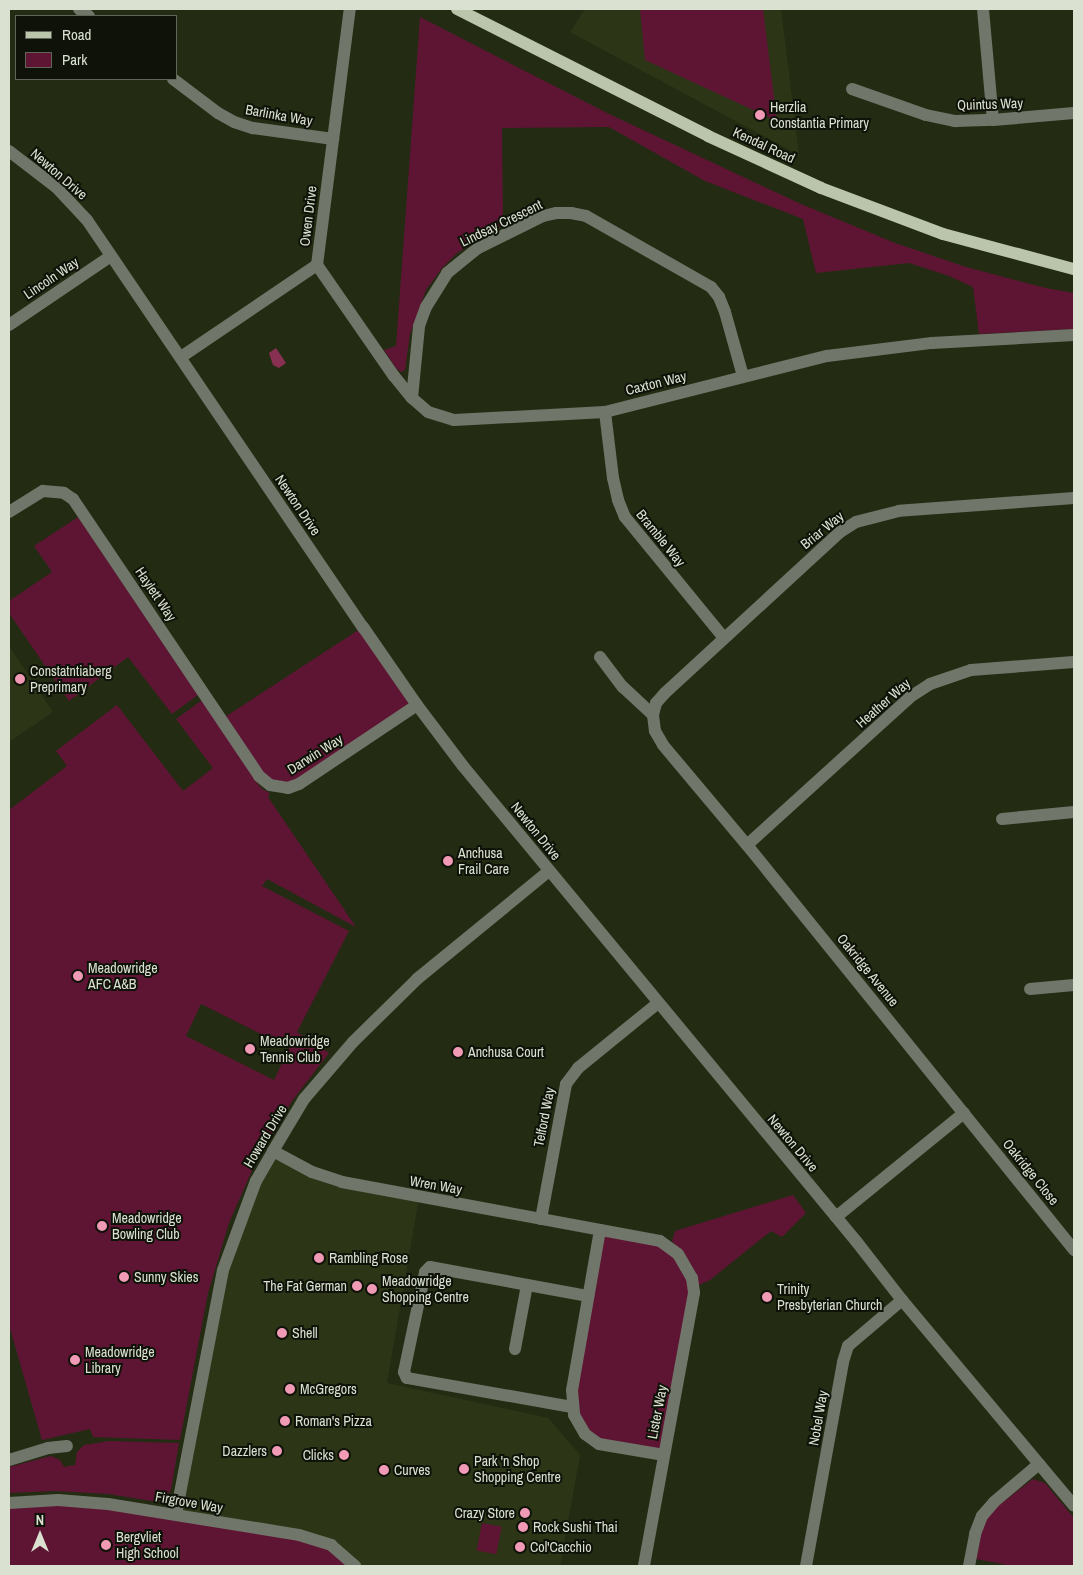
<!DOCTYPE html>
<html>
<head>
<meta charset="utf-8">
<style>
  body { margin:0 }
  #map { position:relative; width:1083px; height:1575px; overflow:hidden; background:#232c13; font-family:"Archivo Narrow",sans-serif }
  div>[style] { position:absolute }
  .built>* { inset:0; background:#2c3617 }
  .green>* { inset:0; background:#5d1533; transform-origin:0 0 }
  .water>* { inset:0; background:#873051 }
  .minor>* { height:12px; margin:-6px; padding:0 6px; transform-origin:6px; border-radius:6px; background:#71766a }
  .major>* { height:12px; margin:-6px; padding:0 6px; transform-origin:6px; border-radius:6px; background:#bac5ab }
  .dots>* { width:14px; height:14px; translate:-50% -50%; box-sizing:border-box; border:2px solid #0e1208; border-radius:50% }
  span { translate:-50% -50%; white-space:nowrap; text-align:center; line-height:1.15; -webkit-text-stroke:4px #0e1208; paint-order:stroke }
  .street-label { font-size:14px; color:#dae1d1 }
  .poi-label { font-size:14px; color:#dae1d1 }
  .left { translate:0 -50%; text-align:left }
  .right { translate:-100% -50%; text-align:right }
  .frame { position:absolute; inset:0; border:10px solid #dae1d1; pointer-events:none }
  .legend { position:absolute; left:15px; top:15px; width:162px; height:65px; box-sizing:border-box; background:#0e1208; border:1px solid #606558; margin:0; padding:6px 9px; list-style:none; font-size:15px; color:#dae1d1 }
  .legend li { display:flex; align-items:center; gap:10px; height:25px }
  .legend b { width:25px; border:1px solid #606558 }
  .north { position:absolute; left:15px; top:1510px; width:50px; height:50px; -webkit-text-stroke:4px #0e1208; paint-order:stroke; rotate:0deg; font-size:14px; font-weight:700; line-height:20px; text-align:center; color:#dae1d1 }
  .north::after { content:''; display:block; margin:auto; width:18px; height:22px; background:#dae1d1; clip-path:polygon(50% 0,100% 100%,50% 72%,0 100%) }
</style>
</head>
<body>
<div id="map">
  <div class="built">
    <i style="clip-path:polygon(585px 9px,781px 9px,799px 155px,570px 32px)"></i>
    <i style="clip-path:polygon(9px 646px,53px 712px,9px 742px)"></i>
    <i style="clip-path:polygon(273px 1151px,311px 1172px,419px 1197px,387px 1383px,548px 1418px,580px 1455px,560px 1566px,355px 1566px,176px 1514px,217px 1295px)"></i>
  </div>
  <div class="green">
    <i style="clip-path:polygon(640px 9px,763px 9px,777px 121px,645px 60px)"></i>
    <i style="clip-path:polygon(420px 17px,609px 114px,801px 204px,895px 243px,966px 267px,1046px 288px,1074px 293px,1074px 329px,979px 334px,973px 287px,949px 276px,909px 263px,816px 273px,803px 219px,705px 181px,609px 127px,502px 128px,503px 223px,490px 234px,457px 253px,442px 268px,426px 290px,410px 334px,405px 370px,401px 372px,396px 368px,384px 350px,396px 346px)"></i>
    <i style="clip-path:polygon(78px 517px,198px 695px,172px 714px,128px 657px,69px 701px,9px 613px,9px 601px,52px 572px,34px 546px)"></i>
    <i style="clip-path:polygon(363px 627px,417px 705px,299px 784px,274px 787px,222px 719px)"></i>
    <i style="clip-path:polygon(evenodd,202px 700px,257px 783px,262px 789px,270px 793px,268px 797px,356px 927px,267px 879px,262px 886px,349px 931px,297px 1032px,329px 1053px,292px 1101px,257px 1159px,229px 1223px,208px 1293px,180px 1440px,93px 1437px,90px 1429px,42px 1440px,9px 1325px,9px 810px,67px 766px,56px 751px,117px 705px,183px 791px,213px 768px,176px 719px,202px 700px,201px 1004px,289px 1048px,274px 1080px,186px 1036px,201px 1004px)"></i>
    <i style="clip-path:polygon(793px 1195px,806px 1213px,782px 1237px,771px 1231px,710px 1280px,699px 1285px,679px 1249px,672px 1241px,675px 1231px)"></i>
    <i style="clip-path:polygon(600px 1230px,660px 1241px,692px 1278px,664px 1455px,599px 1444px,574px 1415px)"></i>
    <i style="clip-path:polygon(109px 1441px,179px 1443px,171px 1490px,167px 1495px,169px 1496px,158px 1502px,108px 1494px,56px 1491px,9px 1493px,9px 1467px,51px 1456px,60px 1460px,64px 1467px,75px 1465px,77px 1452px,84px 1445px)"></i>
    <i style="clip-path:polygon(1033px 1479px,1045px 1483px,1074px 1518px,1074px 1566px,1012px 1566px,976px 1559px,981px 1531px,987px 1518px,998px 1506px)"></i>
    <i style="clip-path:polygon(58px 1500px,313px 1538px,355px 1566px,9px 1566px,9px 1503px)"></i>
    <i style="left:482px;top:1523px;width:20px;height:28px;rotate:11deg"></i>
  </div>
  <div class="water">
    <i style="clip-path:polygon(276px 348px,286px 363px,279px 368px,273px 365px,269px 353px)"></i>
  </div>
  <div class="minor">
    <i style="left:79px;top:9px;width:12px;rotate:35deg"></i>
    <i style="left:983px;top:9px;width:111px;rotate:84.9deg"></i>
    <i style="left:173px;top:79px;width:56px;rotate:37.1deg"></i>
    <i style="left:218px;top:113px;width:18px;rotate:29deg"></i>
    <i style="left:234px;top:122px;width:20px;rotate:18deg"></i>
    <i style="left:253px;top:128px;width:81px;rotate:7.8deg"></i>
    <i style="left:852px;top:89px;width:78px;rotate:19.4deg"></i>
    <i style="left:926px;top:115px;width:30px;rotate:12deg"></i>
    <i style="left:955px;top:121px;width:38px;rotate:-2deg"></i>
    <i style="left:993px;top:120px;width:81px;rotate:-4.9deg"></i>
    <i style="left:9px;top:151px;width:59px;rotate:37.5deg"></i>
    <i style="left:56px;top:187px;width:45px;rotate:46.8deg"></i>
    <i style="left:87px;top:220px;width:492px;rotate:55.9deg"></i>
    <i style="left:363px;top:627px;width:95px;rotate:55.3deg"></i>
    <i style="left:417px;top:705px;width:76px;rotate:53deg"></i>
    <i style="left:463px;top:766px;width:617px;rotate:50.4deg"></i>
    <i style="left:856px;top:1241px;width:75px;rotate:52.1deg"></i>
    <i style="left:902px;top:1300px;width:268px;rotate:50.1deg"></i>
    <i style="left:317px;top:265px;width:135px;rotate:55.3deg"></i>
    <i style="left:394px;top:376px;width:28px;rotate:51deg"></i>
    <i style="left:412px;top:398px;width:21px;rotate:41deg"></i>
    <i style="left:428px;top:412px;width:27px;rotate:17deg"></i>
    <i style="left:454px;top:420px;width:151px;rotate:-3deg"></i>
    <i style="left:605px;top:412px;width:229px;rotate:-14.2deg"></i>
    <i style="left:827px;top:356px;width:106px;rotate:-7.1deg"></i>
    <i style="left:932px;top:343px;width:142px;rotate:-3.2deg"></i>
    <i style="left:9px;top:325px;width:123px;rotate:-34.1deg"></i>
    <i style="left:181px;top:357px;width:164px;rotate:-34.1deg"></i>
    <i style="left:317px;top:265px;width:258px;rotate:-82.7deg"></i>
    <i style="left:412px;top:398px;width:72px;rotate:-84.4deg"></i>
    <i style="left:419px;top:326px;width:20px;rotate:-70deg"></i>
    <i style="left:426px;top:307px;width:40px;rotate:-58deg"></i>
    <i style="left:447px;top:273px;width:40px;rotate:-39deg"></i>
    <i style="left:478px;top:248px;width:72px;rotate:-26.2deg"></i>
    <i style="left:543px;top:216px;width:13px;rotate:-13deg"></i>
    <i style="left:556px;top:213px;width:15px"></i>
    <i style="left:571px;top:213px;width:15px;rotate:11deg"></i>
    <i style="left:586px;top:216px;width:144px;rotate:29.6deg"></i>
    <i style="left:711px;top:287px;width:13px;rotate:51deg"></i>
    <i style="left:719px;top:297px;width:16px;rotate:68deg"></i>
    <i style="left:725px;top:312px;width:66px;rotate:74.3deg"></i>
    <i style="left:605px;top:412px;width:66px;rotate:83.1deg"></i>
    <i style="left:613px;top:478px;width:23px;rotate:77deg"></i>
    <i style="left:618px;top:500px;width:18px;rotate:68deg"></i>
    <i style="left:625px;top:517px;width:156px;rotate:50.7deg"></i>
    <i style="left:1074px;top:498px;width:175px;rotate:175.8deg"></i>
    <i style="left:899px;top:511px;width:44px;rotate:165.7deg"></i>
    <i style="left:856px;top:522px;width:19px;rotate:148deg"></i>
    <i style="left:840px;top:532px;width:238px;rotate:137.4deg"></i>
    <i style="left:665px;top:693px;width:13px;rotate:132deg"></i>
    <i style="left:656px;top:703px;width:12px;rotate:104deg"></i>
    <i style="left:653px;top:715px;width:16px;rotate:83deg"></i>
    <i style="left:655px;top:731px;width:16px;rotate:60deg"></i>
    <i style="left:663px;top:745px;width:131px;rotate:50deg"></i>
    <i style="left:747px;top:845px;width:521px;rotate:51.08deg"></i>
    <i style="left:9px;top:512px;width:40px;rotate:-32deg"></i>
    <i style="left:43px;top:491px;width:21px;rotate:5deg"></i>
    <i style="left:64px;top:493px;width:11px;rotate:34deg"></i>
    <i style="left:73px;top:499px;width:334px;rotate:56.1deg"></i>
    <i style="left:259px;top:776px;width:14px;rotate:39deg"></i>
    <i style="left:270px;top:785px;width:18px;rotate:9deg"></i>
    <i style="left:288px;top:788px;width:12px;rotate:-20deg"></i>
    <i style="left:299px;top:784px;width:142px;rotate:-33.8deg"></i>
    <i style="left:600px;top:657px;width:38px;rotate:53deg"></i>
    <i style="left:623px;top:687px;width:41px;rotate:43deg"></i>
    <i style="left:1002px;top:819px;width:72px;rotate:-5.6deg"></i>
    <i style="left:747px;top:845px;width:220px;rotate:-42.2deg"></i>
    <i style="left:910px;top:697px;width:24px;rotate:-33deg"></i>
    <i style="left:930px;top:684px;width:43px;rotate:-18.9deg"></i>
    <i style="left:971px;top:670px;width:103px;rotate:-4.4deg"></i>
    <i style="left:1030px;top:989px;width:44px;rotate:-5.2deg"></i>
    <i style="left:273px;top:1151px;width:44px;rotate:28.3deg"></i>
    <i style="left:312px;top:1172px;width:32px;rotate:18deg"></i>
    <i style="left:342px;top:1182px;width:323px;rotate:10.5deg"></i>
    <i style="left:660px;top:1241px;width:22px;rotate:36deg"></i>
    <i style="left:678px;top:1254px;width:28px;rotate:60deg"></i>
    <i style="left:692px;top:1278px;width:15px;rotate:82deg"></i>
    <i style="left:694px;top:1293px;width:278px;rotate:100.4deg"></i>
    <i style="left:836px;top:1217px;width:165px;rotate:-39.1deg"></i>
    <i style="left:541px;top:1219px;width:137px;rotate:-79.5deg"></i>
    <i style="left:566px;top:1084px;width:20px;rotate:-53deg"></i>
    <i style="left:578px;top:1068px;width:103px;rotate:-39.1deg"></i>
    <i style="left:600px;top:1230px;width:162px;rotate:99.9deg"></i>
    <i style="left:572px;top:1390px;width:25px;rotate:85deg"></i>
    <i style="left:574px;top:1415px;width:22px;rotate:60deg"></i>
    <i style="left:585px;top:1434px;width:17px;rotate:36deg"></i>
    <i style="left:599px;top:1444px;width:66px;rotate:9.6deg"></i>
    <i style="left:515px;top:1349px;width:65px;rotate:-79.4deg"></i>
    <i style="left:572px;top:1407px;width:168px;rotate:-170deg"></i>
    <i style="left:407px;top:1378px;width:7px;rotate:-117deg"></i>
    <i style="left:404px;top:1372px;width:102px;rotate:-78.1deg"></i>
    <i style="left:425px;top:1272px;width:7px;rotate:-45deg"></i>
    <i style="left:430px;top:1267px;width:161px;rotate:10.4deg"></i>
    <i style="left:9px;top:1460px;width:41px;rotate:-17.1deg"></i>
    <i style="left:48px;top:1448px;width:19px;rotate:-6deg"></i>
    <i style="left:9px;top:1503px;width:49px;rotate:-3.5deg"></i>
    <i style="left:58px;top:1500px;width:50px;rotate:4.6deg"></i>
    <i style="left:108px;top:1504px;width:193px;rotate:9.2deg"></i>
    <i style="left:299px;top:1535px;width:34px;rotate:17deg"></i>
    <i style="left:331px;top:1545px;width:32px;rotate:41deg"></i>
    <i style="left:176px;top:1514px;width:248px;rotate:-79.1deg"></i>
    <i style="left:223px;top:1270px;width:95px;rotate:-69.7deg"></i>
    <i style="left:256px;top:1181px;width:34px;rotate:-60deg"></i>
    <i style="left:273px;top:1151px;width:61px;rotate:-59.2deg"></i>
    <i style="left:304px;top:1099px;width:75px;rotate:-49.3deg"></i>
    <i style="left:353px;top:1042px;width:90px;rotate:-44.5deg"></i>
    <i style="left:417px;top:979px;width:171px;rotate:-39.3deg"></i>
    <i style="left:806px;top:1566px;width:207px;rotate:-79.7deg"></i>
    <i style="left:843px;top:1362px;width:17px;rotate:-73deg"></i>
    <i style="left:848px;top:1346px;width:71px;rotate:-40.4deg"></i>
    <i style="left:969px;top:1566px;width:33px;rotate:-79deg"></i>
    <i style="left:975px;top:1534px;width:19px;rotate:-69deg"></i>
    <i style="left:982px;top:1516px;width:18px;rotate:-49deg"></i>
    <i style="left:994px;top:1502px;width:59px;rotate:-40.2deg"></i>
  </div>
  <div class="major">
    <i style="left:457px;top:9px;width:281px;rotate:26.8deg"></i>
    <i style="left:708px;top:136px;width:124px;rotate:24.7deg"></i>
    <i style="left:821px;top:188px;width:130px;rotate:20.7deg"></i>
    <i style="left:943px;top:234px;width:136px;rotate:15deg"></i>
  </div>
  <div class="dots">
    <i style="left:760px;top:115px;background:#f09ab5"></i>
    <i style="left:20px;top:679px;background:#f09ab5"></i>
    <i style="left:448px;top:861px;background:#f09ab5"></i>
    <i style="left:78px;top:976px;background:#f09ab5"></i>
    <i style="left:250px;top:1049px;background:#f09ab5"></i>
    <i style="left:458px;top:1052px;background:#f09ab5"></i>
    <i style="left:102px;top:1226px;background:#f09ab5"></i>
    <i style="left:319px;top:1258px;background:#f09ab5"></i>
    <i style="left:124px;top:1277px;background:#f09ab5"></i>
    <i style="left:357px;top:1286px;background:#f09ab5"></i>
    <i style="left:372px;top:1289px;background:#f09ab5"></i>
    <i style="left:767px;top:1297px;background:#f09ab5"></i>
    <i style="left:282px;top:1333px;background:#f09ab5"></i>
    <i style="left:75px;top:1360px;background:#f09ab5"></i>
    <i style="left:290px;top:1389px;background:#f09ab5"></i>
    <i style="left:285px;top:1421px;background:#f09ab5"></i>
    <i style="left:277px;top:1451px;background:#f09ab5"></i>
    <i style="left:344px;top:1455px;background:#f09ab5"></i>
    <i style="left:464px;top:1469px;background:#f09ab5"></i>
    <i style="left:384px;top:1470px;background:#f09ab5"></i>
    <i style="left:525px;top:1513px;background:#f09ab5"></i>
    <i style="left:523px;top:1527px;background:#f09ab5"></i>
    <i style="left:106px;top:1545px;background:#f09ab5"></i>
    <i style="left:520px;top:1547px;background:#f09ab5"></i>
  </div>
  <div class="street-label">
    <span style="left:990px;top:104px;rotate:-2deg">Quintus Way</span>
    <span style="left:279px;top:115px;rotate:10deg">Barlinka Way</span>
    <span style="left:764px;top:145px;rotate:25deg">Kendal Road</span>
    <span style="left:59px;top:174px;rotate:41deg">Newton Drive</span>
    <span style="left:308px;top:216px;rotate:-83deg">Owen Drive</span>
    <span style="left:501px;top:223px;rotate:-26deg">Lindsay Crescent</span>
    <span style="left:51px;top:278px;rotate:-34deg">Lincoln Way</span>
    <span style="left:656px;top:383px;rotate:-14deg">Caxton Way</span>
    <span style="left:298px;top:505px;rotate:56deg">Newton Drive</span>
    <span style="left:822px;top:530px;rotate:-39deg">Briar Way</span>
    <span style="left:661px;top:538px;rotate:51deg">Bramble Way</span>
    <span style="left:156px;top:594px;rotate:56deg">Haylett Way</span>
    <span style="left:883px;top:703px;rotate:-41deg">Heather Way</span>
    <span style="left:315px;top:754px;rotate:-32deg">Darwin Way</span>
    <span style="left:536px;top:831px;rotate:51deg">Newton Drive</span>
    <span style="left:868px;top:970px;rotate:51deg">Oakridge Avenue</span>
    <span style="left:544px;top:1117px;rotate:-79deg">Telford Way</span>
    <span style="left:265px;top:1136px;rotate:-59deg">Howard Drive</span>
    <span style="left:793px;top:1143px;rotate:50deg">Newton Drive</span>
    <span style="left:1031px;top:1172px;rotate:51deg">Oakridge Close</span>
    <span style="left:436px;top:1185px;rotate:10deg">Wren Way</span>
    <span style="left:657px;top:1412px;rotate:-79deg">Lister Way</span>
    <span style="left:818px;top:1418px;rotate:-80deg">Nobel Way</span>
    <span style="left:189px;top:1502px;rotate:10deg">Firgrove Way</span>
  </div>
  <div class="poi-label">
    <span class="left" style="left:770px;top:115px">Herzlia<br>Constantia Primary</span>
    <span class="left" style="left:30px;top:679px">Constatntiaberg<br>Preprimary</span>
    <span class="left" style="left:458px;top:861px">Anchusa<br>Frail Care</span>
    <span class="left" style="left:88px;top:976px">Meadowridge<br>AFC A&amp;B</span>
    <span class="left" style="left:260px;top:1049px">Meadowridge<br>Tennis Club</span>
    <span class="left" style="left:468px;top:1052px">Anchusa Court</span>
    <span class="left" style="left:112px;top:1226px">Meadowridge<br>Bowling Club</span>
    <span class="left" style="left:329px;top:1258px">Rambling Rose</span>
    <span class="left" style="left:134px;top:1277px">Sunny Skies</span>
    <span class="left" style="left:382px;top:1289px">Meadowridge<br>Shopping Centre</span>
    <span class="right" style="left:347px;top:1286px">The Fat German</span>
    <span class="left" style="left:777px;top:1297px">Trinity<br>Presbyterian Church</span>
    <span class="left" style="left:292px;top:1333px">Shell</span>
    <span class="left" style="left:85px;top:1360px">Meadowridge<br>Library</span>
    <span class="left" style="left:300px;top:1389px">McGregors</span>
    <span class="left" style="left:295px;top:1421px">Roman's Pizza</span>
    <span class="right" style="left:267px;top:1451px">Dazzlers</span>
    <span class="right" style="left:334px;top:1455px">Clicks</span>
    <span class="left" style="left:474px;top:1469px">Park 'n Shop<br>Shopping Centre</span>
    <span class="left" style="left:394px;top:1470px">Curves</span>
    <span class="right" style="left:515px;top:1513px">Crazy Store</span>
    <span class="left" style="left:533px;top:1527px">Rock Sushi Thai</span>
    <span class="left" style="left:116px;top:1545px">Bergvliet<br>High School</span>
    <span class="left" style="left:530px;top:1547px">Col'Cacchio</span>
  </div>
  <div class="frame"></div>
  <ul class="legend">
  <li><b style="height:6px;background:#bac5ab"></b>Road</li>
  <li><b style="height:14px;background:#5d1533"></b>Park</li>
  </ul>
  <div class="north">N</div>
</div>
</body>
</html>
